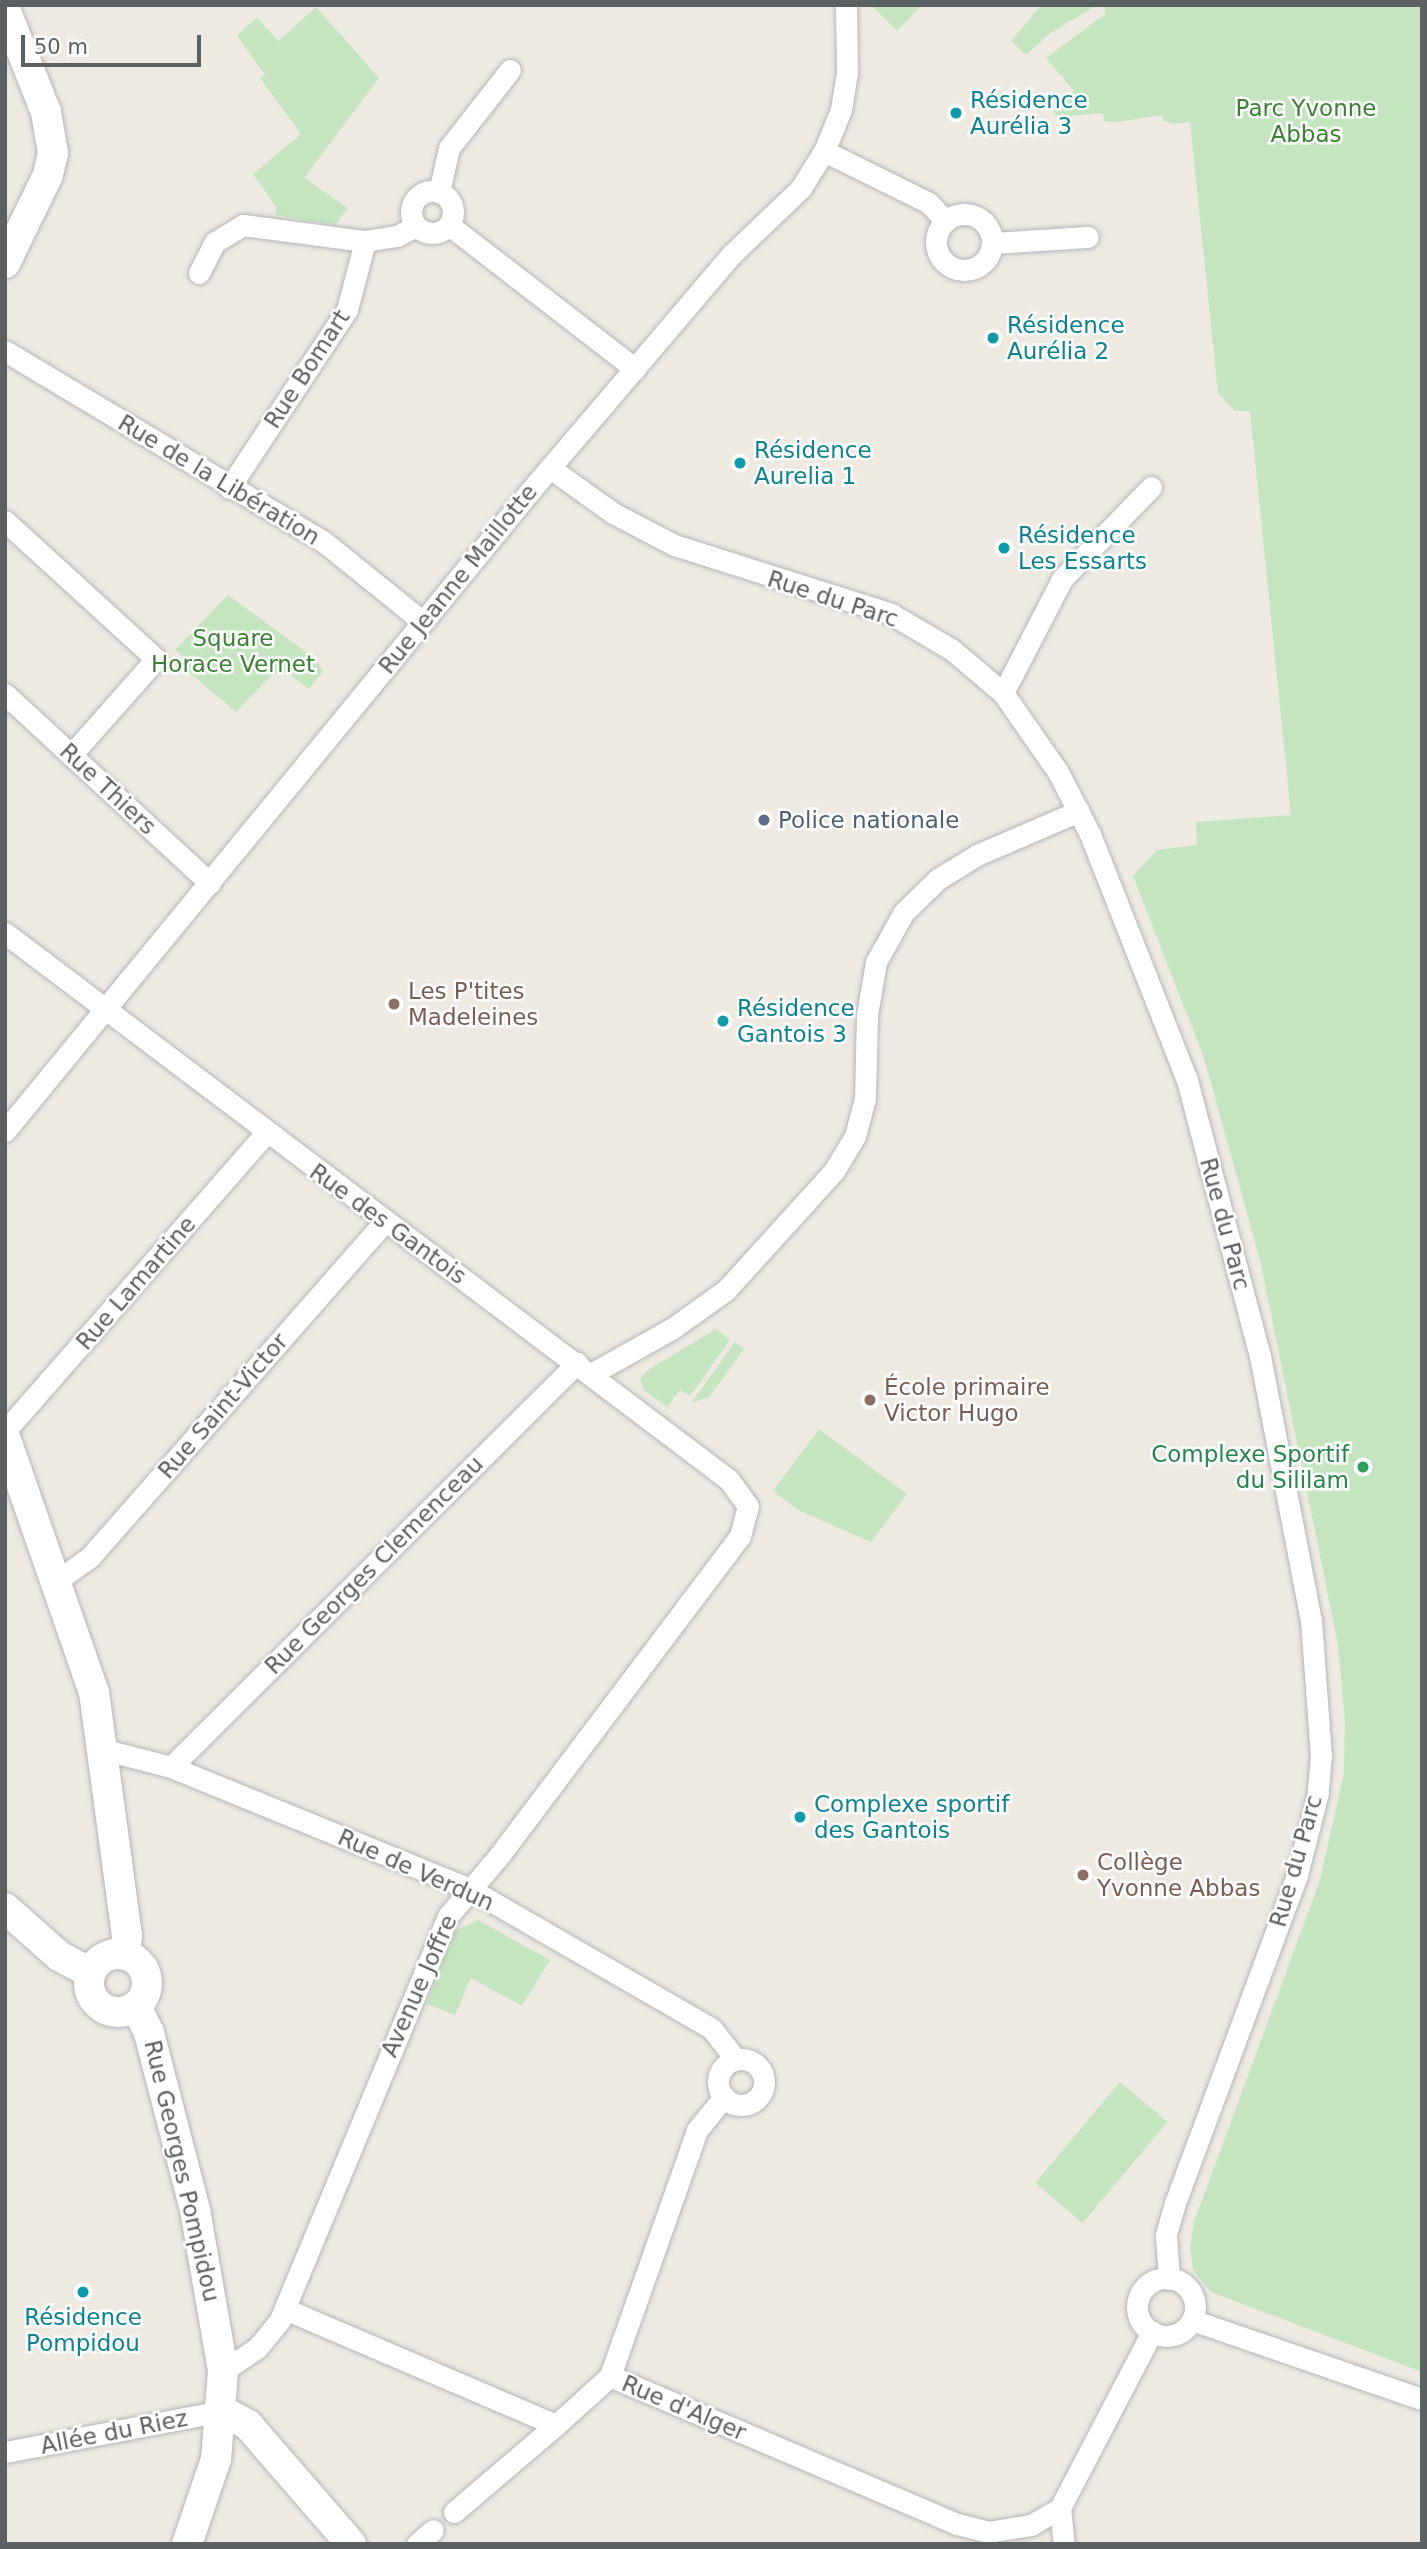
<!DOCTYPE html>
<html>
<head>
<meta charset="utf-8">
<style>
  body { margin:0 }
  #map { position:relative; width:1427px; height:2549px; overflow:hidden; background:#eeeae2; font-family:"DejaVu Sans",sans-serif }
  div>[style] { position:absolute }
  .green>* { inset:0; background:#c4e5bf; transform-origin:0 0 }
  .roads { filter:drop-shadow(0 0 2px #b3b6ba) drop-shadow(0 0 2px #b3b6ba) }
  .street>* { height:21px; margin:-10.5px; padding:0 10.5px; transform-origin:10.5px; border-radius:10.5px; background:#fff }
  .street>.ring { margin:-10.5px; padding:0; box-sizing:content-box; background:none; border:21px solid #fff; border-radius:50% }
  .secondary>* { height:30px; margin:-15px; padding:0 15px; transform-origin:15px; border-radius:15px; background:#fff }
  .secondary>.ring { margin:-15px; padding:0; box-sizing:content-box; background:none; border:30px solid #fff; border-radius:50% }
  .dots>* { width:19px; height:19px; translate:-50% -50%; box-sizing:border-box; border:4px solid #fff; border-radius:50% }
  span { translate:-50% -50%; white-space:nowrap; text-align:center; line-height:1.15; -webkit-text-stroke:5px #fff; paint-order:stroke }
  .culture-label { font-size:23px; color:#0d838f }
  .left { translate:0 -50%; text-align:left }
  .park-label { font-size:23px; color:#3b8134 }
  .street-label { font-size:23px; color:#5b6063 }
  .service-label { font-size:23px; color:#4e5e75 }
  .education-label { font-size:23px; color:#785e54 }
  .leisure-label { font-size:23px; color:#27864d }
  .right { translate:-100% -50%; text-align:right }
  .frame { position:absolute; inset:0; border:7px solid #5b6063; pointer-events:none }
  .scale { position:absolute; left:21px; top:35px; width:180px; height:32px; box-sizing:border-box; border:4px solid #5b6063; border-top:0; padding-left:9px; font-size:21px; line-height:24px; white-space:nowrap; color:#5b6063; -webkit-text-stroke:5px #fff; paint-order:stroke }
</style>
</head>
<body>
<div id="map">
  <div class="green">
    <i style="clip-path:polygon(871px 5px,922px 5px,897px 31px)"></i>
    <i style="clip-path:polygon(1041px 5px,1097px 5px,1049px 34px,1026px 55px,1011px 41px)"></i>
    <i style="clip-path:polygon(1105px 5px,1422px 5px,1422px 2372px,1211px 2292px,1193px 2270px,1190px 2248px,1194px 2222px,1320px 1880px,1344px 1773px,1345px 1722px,1338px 1645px,1260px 1260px,1204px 1058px,1133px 876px,1157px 850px,1197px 845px,1196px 822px,1291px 815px,1250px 411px,1235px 411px,1218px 393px,1190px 122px,1174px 124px,1164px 121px,1162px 115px,1117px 122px,1104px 121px,1103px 113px,1058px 117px,1053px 111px,1074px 91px,1046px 58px,1105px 14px)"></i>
    <i style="clip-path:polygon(316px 7px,379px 78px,304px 178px,348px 208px,335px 225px,275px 215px,277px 208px,253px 174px,301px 134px,260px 78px,265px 75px,237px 35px,257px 17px,278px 41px)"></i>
    <i style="clip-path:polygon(228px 595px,317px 660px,323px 671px,309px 689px,287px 673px,272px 675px,236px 712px,178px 663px,183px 657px,175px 650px)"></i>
    <i style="clip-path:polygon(716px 1329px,730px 1340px,690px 1396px,680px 1390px,667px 1407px,644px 1390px,640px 1379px,648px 1370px)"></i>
    <i style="clip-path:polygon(735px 1342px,744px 1349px,709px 1397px,691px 1403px)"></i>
    <i style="clip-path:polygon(819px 1429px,907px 1494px,871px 1542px,800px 1511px,773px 1491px)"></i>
    <i style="clip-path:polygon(478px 1920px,550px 1960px,522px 2006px,471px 1978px,455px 2015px,427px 2004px,455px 1931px)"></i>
    <i style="left:1120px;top:2082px;width:62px;height:132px;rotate:40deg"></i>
  </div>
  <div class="roads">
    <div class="street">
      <i style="left:824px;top:151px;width:117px;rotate:26.3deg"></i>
      <i style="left:929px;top:203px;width:24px;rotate:48deg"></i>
      <i class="ring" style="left:411px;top:191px;width:21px;height:21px"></i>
      <i style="left:439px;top:192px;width:45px;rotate:-77.2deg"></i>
      <i style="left:449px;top:148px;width:99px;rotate:-52deg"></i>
      <i class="ring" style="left:936px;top:214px;width:35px;height:35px"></i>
      <i style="left:449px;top:225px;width:235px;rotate:37.7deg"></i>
      <i style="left:992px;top:243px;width:96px;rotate:-3.6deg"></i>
      <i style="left:199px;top:273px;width:35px;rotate:-63deg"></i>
      <i style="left:215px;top:242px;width:33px;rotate:-31deg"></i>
      <i style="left:243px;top:225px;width:123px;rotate:7.5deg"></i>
      <i style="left:365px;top:241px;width:32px;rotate:-9deg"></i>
      <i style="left:397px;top:236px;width:21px;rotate:-28deg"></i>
      <i style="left:5px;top:351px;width:372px;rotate:30.9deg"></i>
      <i style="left:324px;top:542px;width:127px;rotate:38.9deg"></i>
      <i style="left:550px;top:468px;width:77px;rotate:35.5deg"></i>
      <i style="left:613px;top:513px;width:69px;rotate:27.7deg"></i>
      <i style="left:674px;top:545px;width:228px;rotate:17.6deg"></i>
      <i style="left:891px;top:614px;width:69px;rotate:30.3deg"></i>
      <i style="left:951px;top:649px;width:68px;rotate:40.2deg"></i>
      <i style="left:1003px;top:693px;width:96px;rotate:55.2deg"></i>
      <i style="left:1058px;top:772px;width:70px;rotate:62.7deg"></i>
      <i style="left:1090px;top:834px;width:264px;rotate:68.5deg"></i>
      <i style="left:1187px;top:1080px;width:285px;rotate:75.2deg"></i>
      <i style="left:1260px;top:1356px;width:269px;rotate:79.1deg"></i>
      <i style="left:1311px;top:1620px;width:135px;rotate:85.8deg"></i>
      <i style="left:1321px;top:1755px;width:38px;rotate:95deg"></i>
      <i style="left:1318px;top:1793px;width:85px;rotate:104.4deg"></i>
      <i style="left:1297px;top:1875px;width:350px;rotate:110.4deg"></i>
      <i style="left:1175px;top:2203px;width:33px;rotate:106deg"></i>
      <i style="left:1166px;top:2235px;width:44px;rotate:86.1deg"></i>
      <i style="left:229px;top:488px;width:214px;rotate:-56.5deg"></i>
      <i style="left:347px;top:310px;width:71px;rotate:-75.4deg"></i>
      <i style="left:5px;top:521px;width:205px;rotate:42.4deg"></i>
      <i style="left:156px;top:659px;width:128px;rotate:131.5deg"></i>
      <i style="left:1003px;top:693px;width:128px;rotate:-62.6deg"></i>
      <i style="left:1062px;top:579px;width:128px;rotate:-45.9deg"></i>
      <i style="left:5px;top:694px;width:279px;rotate:42.7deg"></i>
      <i style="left:5px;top:933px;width:907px;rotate:37.07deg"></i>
      <i style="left:729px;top:1480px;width:32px;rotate:54deg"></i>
      <i style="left:748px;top:1506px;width:31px;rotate:105deg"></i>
      <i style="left:740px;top:1536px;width:402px;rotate:127deg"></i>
      <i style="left:498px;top:1857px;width:77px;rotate:130.3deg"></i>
      <i style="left:448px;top:1916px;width:438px;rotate:112.6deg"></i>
      <i style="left:280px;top:2320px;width:36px;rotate:129deg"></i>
      <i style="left:257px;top:2348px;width:41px;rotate:145.9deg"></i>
      <i style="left:5px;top:1131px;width:829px;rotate:-50.63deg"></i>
      <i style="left:531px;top:490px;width:309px;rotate:-49.6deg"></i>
      <i style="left:731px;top:255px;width:97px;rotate:-43.7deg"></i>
      <i style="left:801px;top:188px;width:44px;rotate:-58.1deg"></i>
      <i style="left:824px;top:151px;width:44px;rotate:-67.5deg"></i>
      <i style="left:841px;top:110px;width:36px;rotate:-81deg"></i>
      <i style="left:847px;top:74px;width:69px;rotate:-90.8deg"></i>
      <i style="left:591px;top:1374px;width:94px;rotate:-29.3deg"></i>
      <i style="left:673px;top:1328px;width:65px;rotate:-35.6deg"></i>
      <i style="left:726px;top:1290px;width:161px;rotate:-47.8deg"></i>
      <i style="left:834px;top:1171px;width:41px;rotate:-59deg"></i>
      <i style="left:855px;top:1136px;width:39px;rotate:-75deg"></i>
      <i style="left:865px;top:1098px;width:83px;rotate:-88.6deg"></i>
      <i style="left:867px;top:1015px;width:54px;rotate:-80.4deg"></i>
      <i style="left:876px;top:962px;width:57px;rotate:-60.8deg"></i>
      <i style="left:904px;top:912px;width:47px;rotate:-44.1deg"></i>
      <i style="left:938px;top:879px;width:46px;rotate:-31.6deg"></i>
      <i style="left:977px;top:855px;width:111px;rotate:-23.3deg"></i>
      <i style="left:5px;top:1431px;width:396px;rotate:-48.8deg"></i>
      <i style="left:55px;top:1582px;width:43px;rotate:-35.5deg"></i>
      <i style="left:90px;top:1557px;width:446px;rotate:-48.7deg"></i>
      <i style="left:105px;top:1750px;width:68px;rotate:14.4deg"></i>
      <i style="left:171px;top:1767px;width:323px;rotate:22.2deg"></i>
      <i style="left:470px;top:1889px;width:280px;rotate:30deg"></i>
      <i style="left:712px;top:2029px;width:39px;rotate:52deg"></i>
      <i style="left:171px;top:1767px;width:573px;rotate:-44.86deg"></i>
      <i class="ring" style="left:718px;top:2059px;width:25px;height:25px"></i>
      <i class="ring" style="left:1137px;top:2278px;width:37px;height:37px"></i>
      <i style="left:285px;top:2309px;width:295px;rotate:23.2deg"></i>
      <i style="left:556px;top:2425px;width:73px;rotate:-42.2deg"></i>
      <i style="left:610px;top:2376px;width:377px;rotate:23.1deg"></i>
      <i style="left:957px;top:2524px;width:32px;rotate:14deg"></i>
      <i style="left:988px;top:2532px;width:44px;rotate:-9.2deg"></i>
      <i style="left:1031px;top:2525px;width:34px;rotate:-30deg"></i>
      <i style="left:1060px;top:2508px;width:199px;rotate:-62.4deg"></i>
      <i style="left:1192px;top:2320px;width:243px;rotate:19deg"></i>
      <i style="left:610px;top:2376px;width:261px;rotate:-70.5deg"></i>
      <i style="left:697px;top:2130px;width:43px;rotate:-50.7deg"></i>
      <i style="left:5px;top:2452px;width:222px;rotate:-10.7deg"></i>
      <i style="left:1060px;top:2508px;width:36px;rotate:84deg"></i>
      <i style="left:454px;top:2512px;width:134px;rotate:-40.5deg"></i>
      <i style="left:417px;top:2544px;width:21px;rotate:-41deg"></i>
    </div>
    <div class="secondary">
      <i style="left:5px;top:9px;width:111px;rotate:68.3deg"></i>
      <i style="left:46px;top:112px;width:42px;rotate:80.3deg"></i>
      <i style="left:53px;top:153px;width:23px;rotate:103deg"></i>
      <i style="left:48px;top:175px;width:98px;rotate:116deg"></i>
      <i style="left:5px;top:1437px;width:270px;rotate:70.8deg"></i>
      <i style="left:94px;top:1692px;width:245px;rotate:82.3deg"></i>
      <i style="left:127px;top:1935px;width:20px;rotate:96deg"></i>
      <i style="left:5px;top:1908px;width:72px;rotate:41.6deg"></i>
      <i style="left:59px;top:1956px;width:36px;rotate:28deg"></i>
      <i class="ring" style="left:89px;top:1954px;width:28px;height:28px"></i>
      <i style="left:136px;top:2006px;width:30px;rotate:64deg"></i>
      <i style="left:149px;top:2033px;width:183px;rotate:75.4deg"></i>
      <i style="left:195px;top:2210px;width:163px;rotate:80.1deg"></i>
      <i style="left:223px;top:2371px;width:88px;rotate:94.5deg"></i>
      <i style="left:216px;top:2459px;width:90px;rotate:108.8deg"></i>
      <i style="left:223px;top:2411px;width:29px;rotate:29deg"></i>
      <i style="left:248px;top:2425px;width:157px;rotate:49.1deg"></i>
    </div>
  </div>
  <div class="dots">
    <i style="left:956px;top:113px;background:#0f9aa8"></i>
    <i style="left:993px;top:338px;background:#0f9aa8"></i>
    <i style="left:740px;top:463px;background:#0f9aa8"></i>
    <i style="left:1004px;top:548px;background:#0f9aa8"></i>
    <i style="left:764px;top:820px;background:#5c6f8a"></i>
    <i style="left:394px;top:1004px;background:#8d6e63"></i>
    <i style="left:723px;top:1021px;background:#0f9aa8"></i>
    <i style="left:870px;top:1400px;background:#8d6e63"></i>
    <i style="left:1363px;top:1467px;background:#2e9e5b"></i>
    <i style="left:800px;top:1817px;background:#0f9aa8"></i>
    <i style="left:1083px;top:1875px;background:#8d6e63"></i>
    <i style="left:83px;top:2292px;background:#0f9aa8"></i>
  </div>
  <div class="culture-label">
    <span class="left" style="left:970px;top:113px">Résidence<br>Aurélia 3</span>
    <span class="left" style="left:1007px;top:338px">Résidence<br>Aurélia 2</span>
    <span class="left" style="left:754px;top:463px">Résidence<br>Aurelia 1</span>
    <span class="left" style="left:1018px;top:548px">Résidence<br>Les Essarts</span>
    <span class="left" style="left:737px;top:1021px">Résidence<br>Gantois 3</span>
    <span class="left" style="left:814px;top:1817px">Complexe sportif<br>des Gantois</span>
    <span style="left:83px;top:2330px">Résidence<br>Pompidou</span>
  </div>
  <div class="park-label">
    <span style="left:1306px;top:121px">Parc Yvonne<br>Abbas</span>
    <span style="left:233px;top:651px">Square<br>Horace Vernet</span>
  </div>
  <div class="street-label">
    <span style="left:307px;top:369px;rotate:-57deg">Rue Bomart</span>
    <span style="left:219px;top:480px;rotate:31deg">Rue de la Libération</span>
    <span style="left:458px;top:579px;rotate:-51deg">Rue Jeanne Maillotte</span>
    <span style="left:833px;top:599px;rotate:18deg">Rue du Parc</span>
    <span style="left:108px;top:789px;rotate:43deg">Rue Thiers</span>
    <span style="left:388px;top:1224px;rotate:36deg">Rue des Gantois</span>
    <span style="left:1225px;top:1224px;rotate:75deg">Rue du Parc</span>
    <span style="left:136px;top:1283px;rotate:-49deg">Rue Lamartine</span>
    <span style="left:223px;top:1406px;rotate:-49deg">Rue Saint-Victor</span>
    <span style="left:374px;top:1565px;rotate:-45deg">Rue Georges Clemenceau</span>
    <span style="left:1296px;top:1861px;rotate:-74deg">Rue du Parc</span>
    <span style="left:416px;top:1870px;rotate:24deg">Rue de Verdun</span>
    <span style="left:419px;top:1986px;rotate:-66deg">Avenue Joffre</span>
    <span style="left:182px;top:2171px;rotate:77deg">Rue Georges Pompidou</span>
    <span style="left:684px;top:2408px;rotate:23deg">Rue d'Alger</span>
    <span style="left:114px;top:2432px;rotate:-11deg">Allée du Riez</span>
  </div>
  <div class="service-label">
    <span class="left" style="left:778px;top:820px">Police nationale</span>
  </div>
  <div class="education-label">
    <span class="left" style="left:408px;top:1004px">Les P'tites<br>Madeleines</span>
    <span class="left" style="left:884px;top:1400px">École primaire<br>Victor Hugo</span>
    <span class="left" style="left:1097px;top:1875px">Collège<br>Yvonne Abbas</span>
  </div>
  <div class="leisure-label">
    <span class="right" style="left:1349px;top:1467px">Complexe Sportif<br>du Sililam</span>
  </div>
  <div class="frame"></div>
  <div class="scale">50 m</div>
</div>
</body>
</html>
